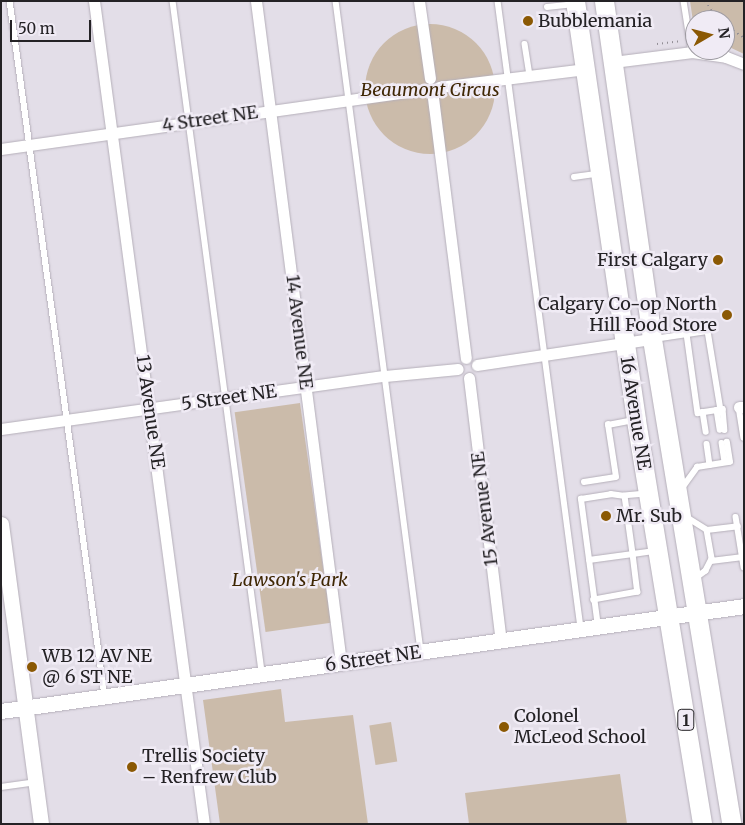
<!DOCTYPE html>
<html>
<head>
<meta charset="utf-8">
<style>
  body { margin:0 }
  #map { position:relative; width:745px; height:825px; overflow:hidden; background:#e3dee8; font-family:Merriweather,serif }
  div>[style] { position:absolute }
  .green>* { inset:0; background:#cbbbaa; transform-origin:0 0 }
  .round { border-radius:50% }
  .path>* { height:2px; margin-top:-1px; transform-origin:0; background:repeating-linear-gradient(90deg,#928e95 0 1px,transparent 0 5px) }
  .roads { filter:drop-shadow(0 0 1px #b5afb9) drop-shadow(0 0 1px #b5afb9) }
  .service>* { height:5.5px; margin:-2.75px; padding:0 2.75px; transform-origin:2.75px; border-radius:2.75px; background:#fff }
  .minor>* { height:11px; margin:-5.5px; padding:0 5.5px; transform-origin:5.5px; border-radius:5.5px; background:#fff }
  .tertiary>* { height:15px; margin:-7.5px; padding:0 7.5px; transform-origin:7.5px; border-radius:7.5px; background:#fff }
  .trunk>* { height:19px; margin:-9.5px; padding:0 9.5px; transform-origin:9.5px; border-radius:9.5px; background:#fff }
  .dots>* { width:14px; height:14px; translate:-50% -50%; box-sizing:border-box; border:2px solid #f0ebf5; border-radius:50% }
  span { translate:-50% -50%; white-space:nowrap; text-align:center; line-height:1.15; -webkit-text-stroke:5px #f0ebf5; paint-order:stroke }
  .shield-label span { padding:1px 4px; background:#f0ebf5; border:1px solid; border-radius:4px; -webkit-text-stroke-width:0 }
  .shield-label { font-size:16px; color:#242225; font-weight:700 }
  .poi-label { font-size:18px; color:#242225 }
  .left { translate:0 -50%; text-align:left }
  .right { translate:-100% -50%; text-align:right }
  .park-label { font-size:18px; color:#3f2704; font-style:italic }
  .street-label { font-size:18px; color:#242225 }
  .frame { position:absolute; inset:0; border:2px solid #242225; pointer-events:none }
  .north { position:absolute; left:685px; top:10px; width:50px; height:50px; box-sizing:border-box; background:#f0ebf5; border:1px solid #9e9ba2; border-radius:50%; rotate:82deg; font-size:14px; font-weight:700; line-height:20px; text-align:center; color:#242225 }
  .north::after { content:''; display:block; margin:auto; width:18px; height:22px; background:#8b5904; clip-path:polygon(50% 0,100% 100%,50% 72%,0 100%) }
  .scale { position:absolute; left:10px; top:20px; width:81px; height:22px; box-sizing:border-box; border:2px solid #242225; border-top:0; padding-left:6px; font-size:15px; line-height:18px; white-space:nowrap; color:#242225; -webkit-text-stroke:4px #f0ebf5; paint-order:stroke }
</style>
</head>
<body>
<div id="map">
  <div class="green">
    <i style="clip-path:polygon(690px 1px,744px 1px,744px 54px,725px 45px,725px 20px,695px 20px,695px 35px)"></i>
    <i class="round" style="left:365px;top:24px;width:130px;height:130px"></i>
    <i style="left:300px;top:403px;width:222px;height:66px;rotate:82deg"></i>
    <i style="clip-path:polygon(281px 689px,285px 722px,353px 715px,368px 824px,220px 824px,203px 700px)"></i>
    <i style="left:391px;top:722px;width:40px;height:22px;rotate:81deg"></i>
    <i style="clip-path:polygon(620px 774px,627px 824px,469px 824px,465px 793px)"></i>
  </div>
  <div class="path">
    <i style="left:705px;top:1px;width:24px;rotate:52deg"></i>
    <i style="left:725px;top:25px;width:23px;rotate:34deg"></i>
    <i style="left:657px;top:44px;width:25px;rotate:-7deg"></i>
  </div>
  <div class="roads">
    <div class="service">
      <i style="left:10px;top:1px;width:701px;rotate:82.22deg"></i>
      <i style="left:173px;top:1px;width:677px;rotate:82.44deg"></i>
      <i style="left:336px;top:1px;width:656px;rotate:82.55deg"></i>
      <i style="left:498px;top:1px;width:632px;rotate:82.46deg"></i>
      <i style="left:684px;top:1px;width:52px;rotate:81.1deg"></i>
      <i style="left:547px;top:7px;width:27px;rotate:-6deg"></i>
      <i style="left:525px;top:44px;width:30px;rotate:81deg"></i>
      <i style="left:574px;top:177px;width:22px;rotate:-8deg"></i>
      <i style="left:687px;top:334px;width:80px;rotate:82.1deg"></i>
      <i style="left:698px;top:413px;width:25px;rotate:-9deg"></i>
      <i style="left:723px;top:409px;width:21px;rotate:85deg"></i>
      <i style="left:654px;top:339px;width:55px;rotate:-8.4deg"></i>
      <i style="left:708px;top:331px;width:80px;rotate:80.7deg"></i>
      <i style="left:739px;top:407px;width:31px;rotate:81deg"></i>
      <i style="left:717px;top:410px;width:20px;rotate:81deg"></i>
      <i style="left:703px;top:412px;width:20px;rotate:81deg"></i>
      <i style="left:722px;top:443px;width:19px;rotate:81deg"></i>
      <i style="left:707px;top:444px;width:21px;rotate:82deg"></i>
      <i style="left:584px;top:482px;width:32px;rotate:-9deg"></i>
      <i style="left:616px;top:477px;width:53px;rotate:-98.7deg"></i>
      <i style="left:608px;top:425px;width:26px;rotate:-11deg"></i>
      <i style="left:682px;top:488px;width:26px;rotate:-54deg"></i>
      <i style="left:697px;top:467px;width:33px;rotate:-9deg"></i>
      <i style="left:730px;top:462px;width:20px;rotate:-99deg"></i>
      <i style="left:646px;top:494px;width:21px;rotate:175deg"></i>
      <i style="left:625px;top:496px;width:59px;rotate:82.1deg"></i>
      <i style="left:633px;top:554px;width:22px;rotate:-8deg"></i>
      <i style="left:685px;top:516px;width:26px;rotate:32deg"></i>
      <i style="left:707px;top:530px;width:29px;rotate:80deg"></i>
      <i style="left:712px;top:559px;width:13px;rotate:117deg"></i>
      <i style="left:706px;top:571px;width:14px;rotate:144deg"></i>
      <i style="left:736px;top:517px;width:51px;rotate:80.9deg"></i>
      <i style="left:707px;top:530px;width:31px;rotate:-7deg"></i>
      <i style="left:589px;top:560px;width:44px;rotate:-7.8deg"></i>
      <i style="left:633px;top:554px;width:38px;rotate:83deg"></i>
      <i style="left:638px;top:592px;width:45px;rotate:169.7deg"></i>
      <i style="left:711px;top:561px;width:32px;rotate:-7deg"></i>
      <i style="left:598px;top:627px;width:129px;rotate:-97.6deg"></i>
      <i style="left:581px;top:499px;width:30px;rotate:-9deg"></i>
      <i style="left:611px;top:494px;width:14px;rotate:8deg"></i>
      <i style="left:1px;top:787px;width:34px;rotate:-8deg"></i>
    </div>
    <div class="minor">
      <i style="left:94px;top:1px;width:830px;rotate:82.39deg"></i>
      <i style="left:256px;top:1px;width:667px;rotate:82.68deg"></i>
      <i style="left:419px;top:1px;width:78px;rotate:81.9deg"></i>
      <i style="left:613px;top:62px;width:80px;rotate:-7.2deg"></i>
      <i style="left:692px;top:52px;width:34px;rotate:8deg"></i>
      <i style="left:726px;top:57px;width:19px;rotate:21deg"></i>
      <i style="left:439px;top:87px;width:148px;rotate:-7deg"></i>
      <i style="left:433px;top:98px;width:262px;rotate:82.8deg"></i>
      <i style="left:1px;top:149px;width:422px;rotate:-8deg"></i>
      <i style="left:477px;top:365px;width:177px;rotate:-8.5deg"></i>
      <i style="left:469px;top:378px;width:265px;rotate:83.1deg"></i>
      <i style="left:739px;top:407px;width:5px"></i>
      <i style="left:1px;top:429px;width:388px;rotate:-7.9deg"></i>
      <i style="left:385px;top:376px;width:73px;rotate:-5.5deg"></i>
    </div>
    <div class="tertiary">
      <i style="left:1px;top:524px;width:303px;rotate:82.4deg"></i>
      <i style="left:1px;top:711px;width:750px;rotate:-8.04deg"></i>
    </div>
    <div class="trunk">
      <i style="left:575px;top:1px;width:423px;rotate:81.7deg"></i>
      <i style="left:636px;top:420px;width:409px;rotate:80.7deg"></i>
      <i style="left:604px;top:1px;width:341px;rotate:81.9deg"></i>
      <i style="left:652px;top:339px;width:491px;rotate:80.7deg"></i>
    </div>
  </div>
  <div class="dots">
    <i style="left:528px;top:21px;background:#8b5904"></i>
    <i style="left:718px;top:260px;background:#8b5904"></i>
    <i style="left:727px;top:315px;background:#8b5904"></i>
    <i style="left:606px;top:516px;background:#8b5904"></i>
    <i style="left:32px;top:667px;background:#8b5904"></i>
    <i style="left:504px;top:727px;background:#8b5904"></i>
    <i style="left:132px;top:767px;background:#8b5904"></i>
  </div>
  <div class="shield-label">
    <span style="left:686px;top:720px">1</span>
  </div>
  <div class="poi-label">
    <span class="left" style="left:538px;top:21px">Bubblemania</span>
    <span class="right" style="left:708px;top:260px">First Calgary</span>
    <span class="right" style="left:717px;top:315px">Calgary Co-op North<br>Hill Food Store</span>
    <span class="left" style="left:616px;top:516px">Mr. Sub</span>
    <span class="left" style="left:42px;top:667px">WB 12 AV NE<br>@ 6 ST NE</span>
    <span class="left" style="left:514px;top:727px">Colonel<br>McLeod School</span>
    <span class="left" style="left:142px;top:767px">Trellis Society<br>– Renfrew Club</span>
  </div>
  <div class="park-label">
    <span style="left:430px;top:90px">Beaumont Circus</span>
    <span style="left:290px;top:580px">Lawson's Park</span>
  </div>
  <div class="street-label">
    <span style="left:210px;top:119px;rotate:-8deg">4 Street NE</span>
    <span style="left:299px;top:332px;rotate:83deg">14 Avenue NE</span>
    <span style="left:229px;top:398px;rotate:-8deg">5 Street NE</span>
    <span style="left:150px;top:412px;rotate:82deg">13 Avenue NE</span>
    <span style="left:635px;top:413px;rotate:81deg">16 Avenue NE</span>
    <span style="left:485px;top:509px;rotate:-97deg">15 Avenue NE</span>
    <span style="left:373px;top:659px;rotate:-8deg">6 Street NE</span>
  </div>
  <div class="frame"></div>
  <div class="north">N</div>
  <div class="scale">50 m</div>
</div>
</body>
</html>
